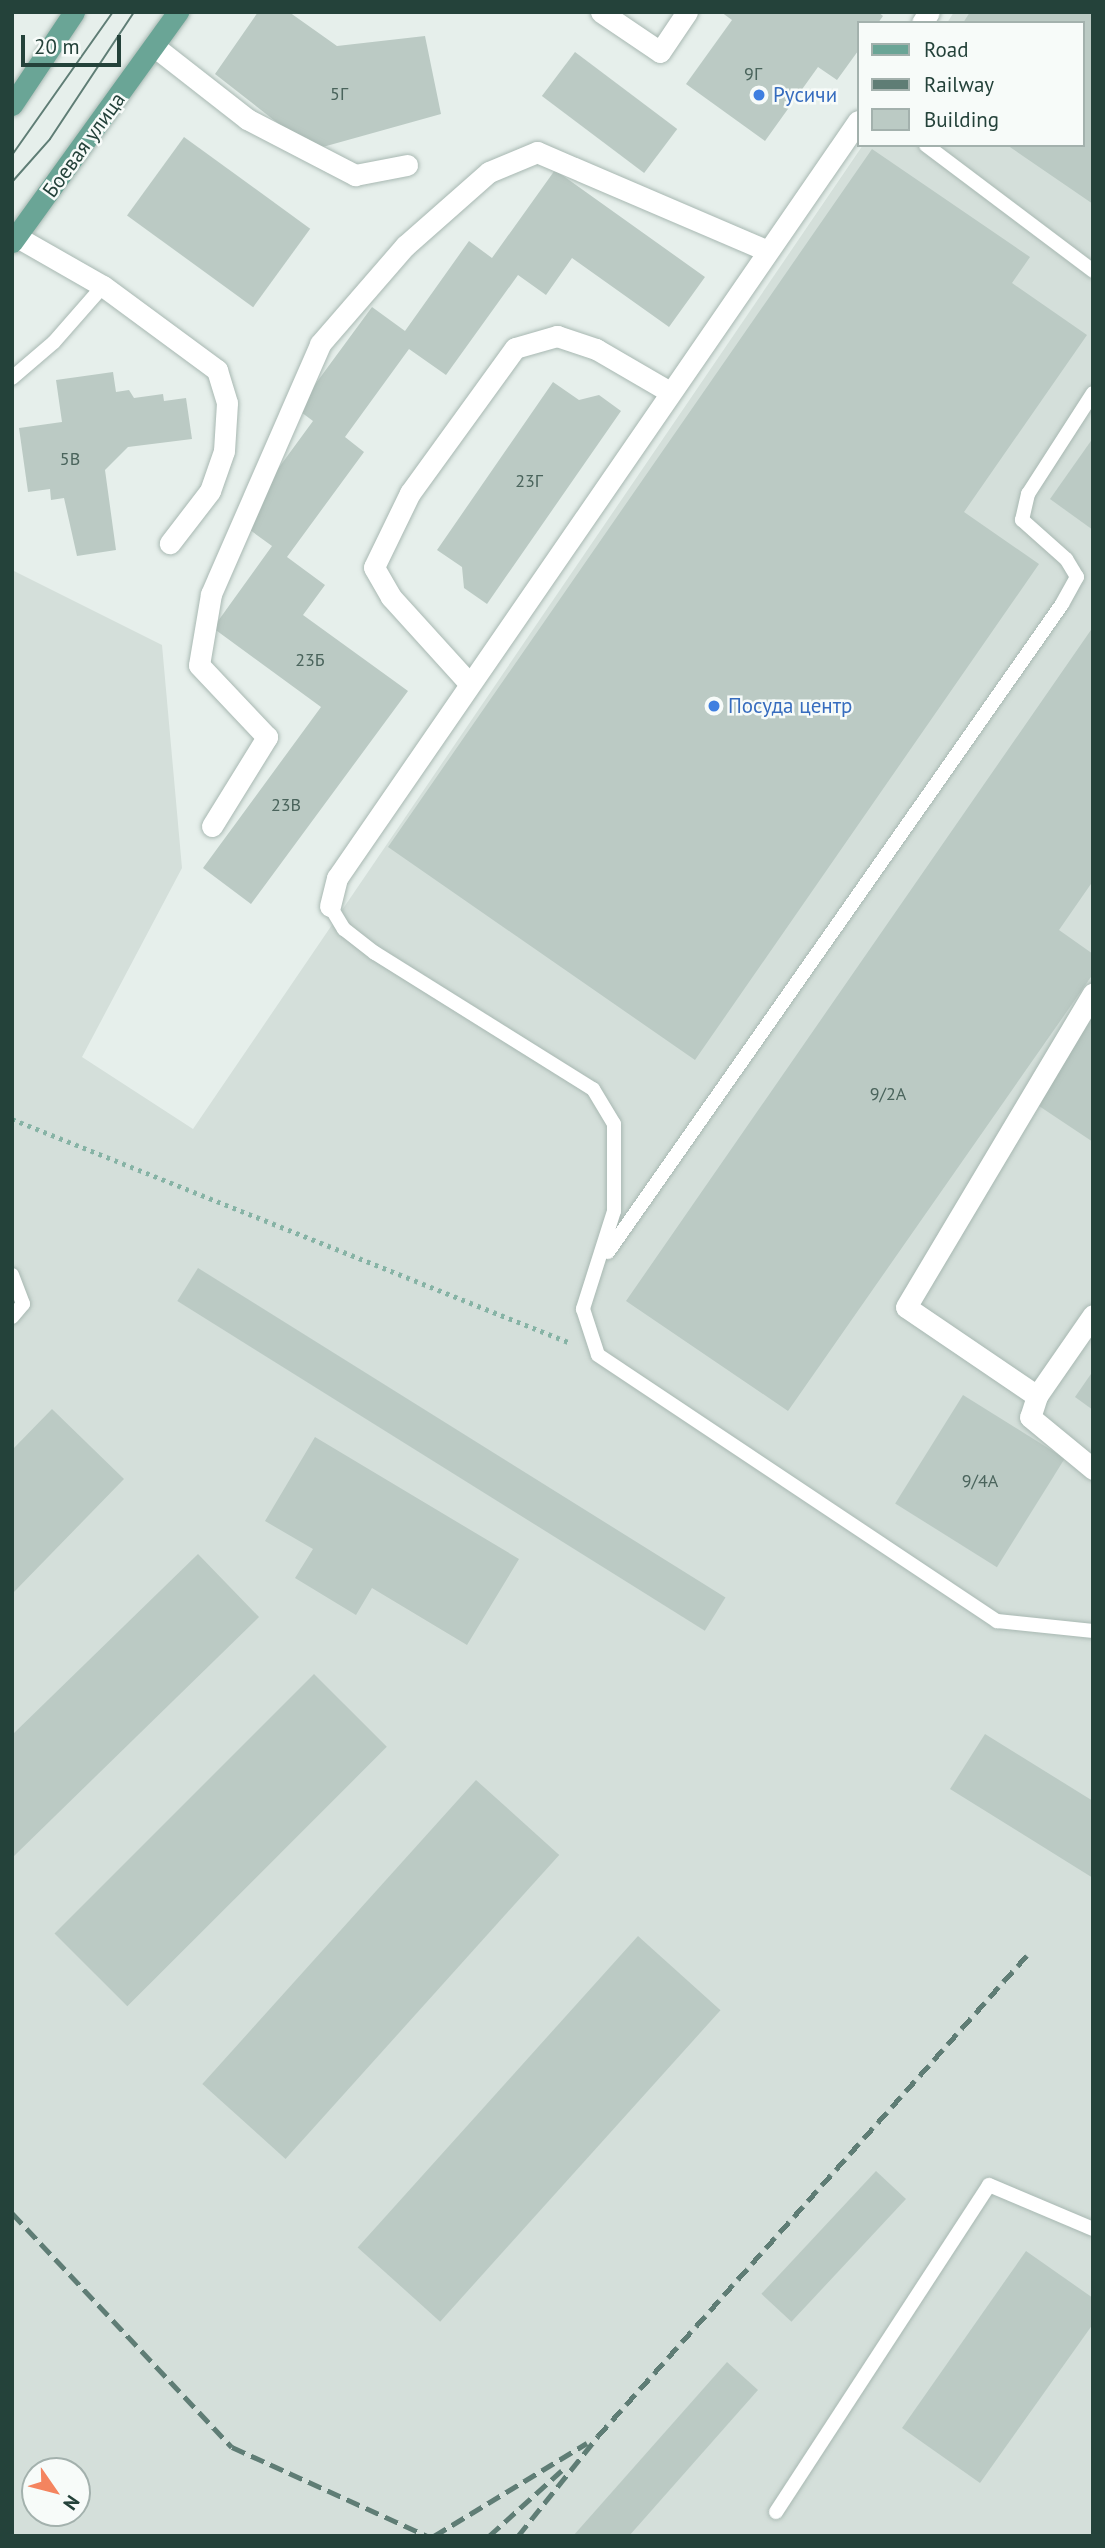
<!DOCTYPE html>
<html>
<head>
<meta charset="utf-8">
<style>
  body { margin:0 }
  #map { position:relative; width:1105px; height:2548px; overflow:hidden; background:#e6efeb; font-family:"PT Sans",sans-serif }
  div>[style] { position:absolute }
  .built>* { inset:0; background:#d4dfda }
  .building>* { inset:0; background:#bbcac4; transform-origin:0 0 }
  .path>* { height:4.5px; margin-top:-2.25px; transform-origin:0; background:repeating-linear-gradient(90deg,#86b3a5 0 3.5px,transparent 0 8.5px) }
  .roads { filter:drop-shadow(0 0 2px #a8b8b2) drop-shadow(0 0 2px #a8b8b2) }
  .lane>* { height:14px; margin:-7px; padding:0 7px; transform-origin:7px; border-radius:7px; background:#fff }
  .street>* { height:21px; margin:-10.5px; padding:0 10.5px; transform-origin:10.5px; border-radius:10.5px; background:#fff }
  .primary>* { height:21px; margin:-10.5px; padding:0 10.5px; transform-origin:10.5px; border-radius:10.5px; background:#6aa596 }
  .tram>* { height:2px; margin:-1px; padding:0 1px; transform-origin:1px; border-radius:1px; background:#5f7d75 }
  .rail>* { height:5px; margin-top:-2.5px; transform-origin:0; background:repeating-linear-gradient(90deg,#5f7d75 0 14px,transparent 0 21px) }
  .dots>* { width:19px; height:19px; translate:-50% -50%; box-sizing:border-box; border:4px solid #f7fbf9; border-radius:50% }
  span { translate:-50% -50%; white-space:nowrap; text-align:center; line-height:1.15; -webkit-text-stroke:5px #f7fbf9; paint-order:stroke }
  .number-label { font-size:18px; color:#4a645c }
  .number-label span { -webkit-text-stroke-width:0 }
  .shop-label { font-size:21px; color:#366cbe }
  .left { translate:0 -50%; text-align:left }
  .street-label { font-size:21px; color:#24423a }
  .frame { position:absolute; inset:0; border:14px solid #24423a; pointer-events:none }
  .legend { position:absolute; left:857px; top:21px; width:228px; height:126px; box-sizing:border-box; background:#f7fbf9; border:2px solid #a3b1ad; margin:0; padding:9px 12px; list-style:none; font-size:21px; color:#24423a }
  .legend li { display:flex; align-items:center; gap:14px; height:35px }
  .legend b { width:35px; border:2px solid #a3b1ad }
  .north { position:absolute; left:21px; top:2457px; width:70px; height:70px; box-sizing:border-box; background:#f7fbf9; border:2px solid #a3b1ad; border-radius:50%; rotate:125deg; font-size:19px; font-weight:700; line-height:28px; text-align:center; color:#24423a }
  .north::after { content:''; display:block; margin:auto; width:24px; height:32px; background:#f4845f; clip-path:polygon(50% 0,100% 100%,50% 72%,0 100%) }
  .scale { position:absolute; left:21px; top:35px; width:100px; height:32px; box-sizing:border-box; border:4px solid #24423a; border-top:0; padding-left:9px; font-size:21px; line-height:24px; white-space:nowrap; color:#24423a; -webkit-text-stroke:5px #f7fbf9; paint-order:stroke }
</style>
</head>
<body>
<div id="map">
  <div class="built">
    <i style="clip-path:polygon(evenodd,954px 12px,1093px 12px,1093px 2536px,12px 2536px,12px 570px,162px 645px,182px 868px,82px 1057px,193px 1129px,863px 145px,1082px 145px,1082px 23px,947px 23px,954px 12px,35px 2471px,77px 2471px,77px 2513px,35px 2513px,35px 2471px)"></i>
  </div>
  <div class="building">
    <i style="clip-path:polygon(258px 12px,289px 12px,337px 46px,425px 36px,441px 114px,312px 150px,215px 74px)"></i>
    <i style="clip-path:polygon(721px 12px,878px 12px,883px 16px,878px 23px,858px 23px,858px 51px,837px 80px,818px 67px,765px 141px,686px 84px,732px 20px)"></i>
    <i style="clip-path:polygon(970px 12px,1093px 12px,1093px 204px,1007px 145px,1082px 145px,1082px 23px,963px 23px)"></i>
    <i style="left:575px;top:52px;width:128px;height:55px;rotate:37deg"></i>
    <i style="left:184px;top:137px;width:156px;height:97px;rotate:36deg"></i>
    <i style="clip-path:polygon(872px 149px,1030px 257px,1012px 283px,1087px 335px,964px 512px,1039px 564px,695px 1060px,388px 847px)"></i>
    <i style="clip-path:polygon(555px 170px,705px 277px,669px 327px,572px 258px,546px 295px,518px 275px,446px 375px,409px 349px,345px 437px,364px 452px,287px 557px,325px 585px,303px 615px,408px 691px,251px 904px,203px 868px,321px 707px,213px 628px,272px 546px,239px 522px,313px 421px,297px 409px,372px 307px,405px 331px,469px 241px,492px 258px)"></i>
    <i style="clip-path:polygon(113px 372px,116px 392px,129px 390px,134px 398px,163px 394px,164px 401px,186px 398px,192px 439px,128px 447px,105px 470px,116px 550px,77px 556px,64px 498px,51px 500px,50px 489px,28px 492px,19px 428px,62px 422px,56px 380px)"></i>
    <i style="clip-path:polygon(553px 382px,579px 400px,599px 395px,621px 411px,487px 604px,464px 588px,462px 567px,437px 550px)"></i>
    <i style="clip-path:polygon(1093px 438px,1093px 530px,1050px 499px)"></i>
    <i style="clip-path:polygon(1093px 627px,1093px 881px,1059px 930px,1093px 954px,1093px 974px,788px 1411px,626px 1301px)"></i>
    <i style="clip-path:polygon(1093px 1014px,1093px 1142px,1033px 1102px)"></i>
    <i style="left:198px;top:1268px;width:622px;height:39px;rotate:32deg"></i>
    <i style="clip-path:polygon(1093px 1371px,1093px 1410px,1075px 1397px)"></i>
    <i style="left:963px;top:1395px;width:120px;height:128px;rotate:32deg"></i>
    <i style="clip-path:polygon(52px 1409px,124px 1479px,12px 1594px,12px 1450px)"></i>
    <i style="clip-path:polygon(315px 1437px,519px 1559px,467px 1645px,372px 1588px,356px 1615px,295px 1578px,313px 1549px,265px 1521px)"></i>
    <i style="clip-path:polygon(198px 1554px,259px 1617px,12px 1858px,12px 1735px)"></i>
    <i style="left:314px;top:1674px;width:103px;height:367px;rotate:45deg"></i>
    <i style="clip-path:polygon(985px 1734px,1093px 1801px,1093px 1878px,950px 1789px)"></i>
    <i style="left:476px;top:1780px;width:112px;height:409px;rotate:42deg"></i>
    <i style="left:638px;top:1936px;width:111px;height:419px;rotate:42deg"></i>
    <i style="left:876px;top:2171px;width:41px;height:168px;rotate:43deg"></i>
    <i style="clip-path:polygon(1026px 2251px,1093px 2298px,1093px 2324px,980px 2483px,902px 2428px)"></i>
    <i style="clip-path:polygon(727px 2362px,758px 2390px,629px 2536px,573px 2536px)"></i>
  </div>
  <div class="path">
    <i style="left:12px;top:1119px;width:599px;rotate:21.85deg"></i>
  </div>
  <div class="roads">
    <div class="lane">
      <i style="left:926px;top:145px;width:209px;rotate:37deg"></i>
      <i style="left:12px;top:378px;width:55px;rotate:-40.6deg"></i>
      <i style="left:54px;top:342px;width:74px;rotate:-48.8deg"></i>
      <i style="left:330px;top:906px;width:27px;rotate:59deg"></i>
      <i style="left:344px;top:929px;width:39px;rotate:38deg"></i>
      <i style="left:375px;top:953px;width:257px;rotate:32deg"></i>
      <i style="left:593px;top:1089px;width:41px;rotate:59deg"></i>
      <i style="left:614px;top:1124px;width:87px;rotate:90deg"></i>
      <i style="left:614px;top:1211px;width:103px;rotate:107.6deg"></i>
      <i style="left:583px;top:1309px;width:48px;rotate:71.9deg"></i>
      <i style="left:598px;top:1355px;width:480px;rotate:33.7deg"></i>
      <i style="left:997px;top:1621px;width:97px;rotate:5.9deg"></i>
      <i style="left:608px;top:1252px;width:791px;rotate:-54.98deg"></i>
      <i style="left:1062px;top:604px;width:31px;rotate:-61deg"></i>
      <i style="left:1077px;top:577px;width:21px;rotate:-121deg"></i>
      <i style="left:1066px;top:559px;width:59px;rotate:-138.4deg"></i>
      <i style="left:1022px;top:520px;width:27px;rotate:-77deg"></i>
      <i style="left:1028px;top:494px;width:120px;rotate:-57.2deg"></i>
      <i style="left:12px;top:1275px;width:31px;rotate:69deg"></i>
      <i style="left:23px;top:1304px;width:17px;rotate:130deg"></i>
      <i style="left:776px;top:2512px;width:390px;rotate:-56.9deg"></i>
      <i style="left:989px;top:2185px;width:113px;rotate:22.9deg"></i>
    </div>
    <div class="street">
      <i style="left:601px;top:12px;width:71px;rotate:34.1deg"></i>
      <i style="left:660px;top:52px;width:48px;rotate:-56deg"></i>
      <i style="left:922px;top:23px;width:13px;rotate:-58deg"></i>
      <i style="left:155px;top:47px;width:117px;rotate:38deg"></i>
      <i style="left:247px;top:119px;width:122px;rotate:27.4deg"></i>
      <i style="left:355px;top:175px;width:53px;rotate:-10.9deg"></i>
      <i style="left:17px;top:237px;width:99px;rotate:29.7deg"></i>
      <i style="left:103px;top:286px;width:142px;rotate:36.4deg"></i>
      <i style="left:217px;top:370px;width:34px;rotate:73deg"></i>
      <i style="left:227px;top:403px;width:48px;rotate:93.6deg"></i>
      <i style="left:224px;top:451px;width:42px;rotate:109.3deg"></i>
      <i style="left:210px;top:491px;width:66px;rotate:127.6deg"></i>
      <i style="left:468px;top:682px;width:115px;rotate:-132.2deg"></i>
      <i style="left:391px;top:597px;width:34px;rotate:-120deg"></i>
      <i style="left:374px;top:567px;width:82px;rotate:-64.1deg"></i>
      <i style="left:410px;top:493px;width:179px;rotate:-54.1deg"></i>
      <i style="left:515px;top:348px;width:44px;rotate:-15.9deg"></i>
      <i style="left:557px;top:336px;width:41px;rotate:18.4deg"></i>
      <i style="left:596px;top:349px;width:86px;rotate:30.2deg"></i>
      <i style="left:212px;top:826px;width:105px;rotate:-58.3deg"></i>
      <i style="left:267px;top:737px;width:99px;rotate:-133.4deg"></i>
      <i style="left:199px;top:665px;width:72px;rotate:-80.4deg"></i>
      <i style="left:211px;top:594px;width:273px;rotate:-66.4deg"></i>
      <i style="left:320px;top:344px;width:130px;rotate:-49.1deg"></i>
      <i style="left:405px;top:246px;width:112px;rotate:-41.4deg"></i>
      <i style="left:489px;top:172px;width:52px;rotate:-22.6deg"></i>
      <i style="left:537px;top:152px;width:251px;rotate:23.2deg"></i>
      <i style="left:330px;top:906px;width:29px;rotate:-76deg"></i>
      <i style="left:337px;top:878px;width:919px;rotate:-55.46deg"></i>
      <i style="left:1093px;top:1315px;width:98px;rotate:124.7deg"></i>
      <i style="left:1037px;top:1396px;width:22px;rotate:108deg"></i>
      <i style="left:1030px;top:1417px;width:82px;rotate:39.5deg"></i>
      <i style="left:1037px;top:1396px;width:158px;rotate:-145.8deg"></i>
      <i style="left:906px;top:1307px;width:365px;rotate:-59.2deg"></i>
    </div>
    <div class="primary">
      <i style="left:12px;top:105px;width:112px;rotate:-56.3deg"></i>
      <i style="left:12px;top:242px;width:284px;rotate:-54.2deg"></i>
    </div>
  </div>
  <div class="tram">
    <i style="left:12px;top:155px;width:175px;rotate:-54.8deg"></i>
    <i style="left:12px;top:182px;width:57px;rotate:-48.5deg"></i>
    <i style="left:50px;top:139px;width:152px;rotate:-56.5deg"></i>
  </div>
  <div class="rail">
    <i style="left:12px;top:2213px;width:321px;rotate:46.8deg"></i>
    <i style="left:232px;top:2447px;width:214px;rotate:24.5deg"></i>
    <i style="left:434px;top:2536px;width:179px;rotate:-31.3deg"></i>
    <i style="left:489px;top:2536px;width:98px;rotate:-42.1deg"></i>
    <i style="left:518px;top:2536px;width:128px;rotate:-51.3deg"></i>
    <i style="left:598px;top:2436px;width:646px;rotate:-48.26deg"></i>
  </div>
  <div class="dots">
    <i style="left:759px;top:95px;background:#3f7fe0"></i>
    <i style="left:714px;top:706px;background:#3f7fe0"></i>
  </div>
  <div class="number-label">
    <span style="left:753px;top:74px">9Г</span>
    <span style="left:339px;top:94px">5Г</span>
    <span style="left:70px;top:459px">5В</span>
    <span style="left:529px;top:481px">23Г</span>
    <span style="left:310px;top:660px">23Б</span>
    <span style="left:286px;top:805px">23В</span>
    <span style="left:888px;top:1094px">9/2А</span>
    <span style="left:980px;top:1481px">9/4А</span>
  </div>
  <div class="shop-label">
    <span class="left" style="left:773px;top:95px">Русичи</span>
    <span class="left" style="left:728px;top:706px">Посуда центр</span>
  </div>
  <div class="street-label">
    <span style="left:84px;top:145px;rotate:-54deg">Боевая улица</span>
  </div>
  <div class="frame"></div>
  <ul class="legend">
  <li><b style="height:9px;background:#6aa596"></b>Road</li>
  <li><b style="height:9px;background:#5f7d75"></b>Railway</li>
  <li><b style="height:19px;background:#bbcac4"></b>Building</li>
  </ul>
  <div class="north">N</div>
  <div class="scale">20 m</div>
</div>
</body>
</html>
